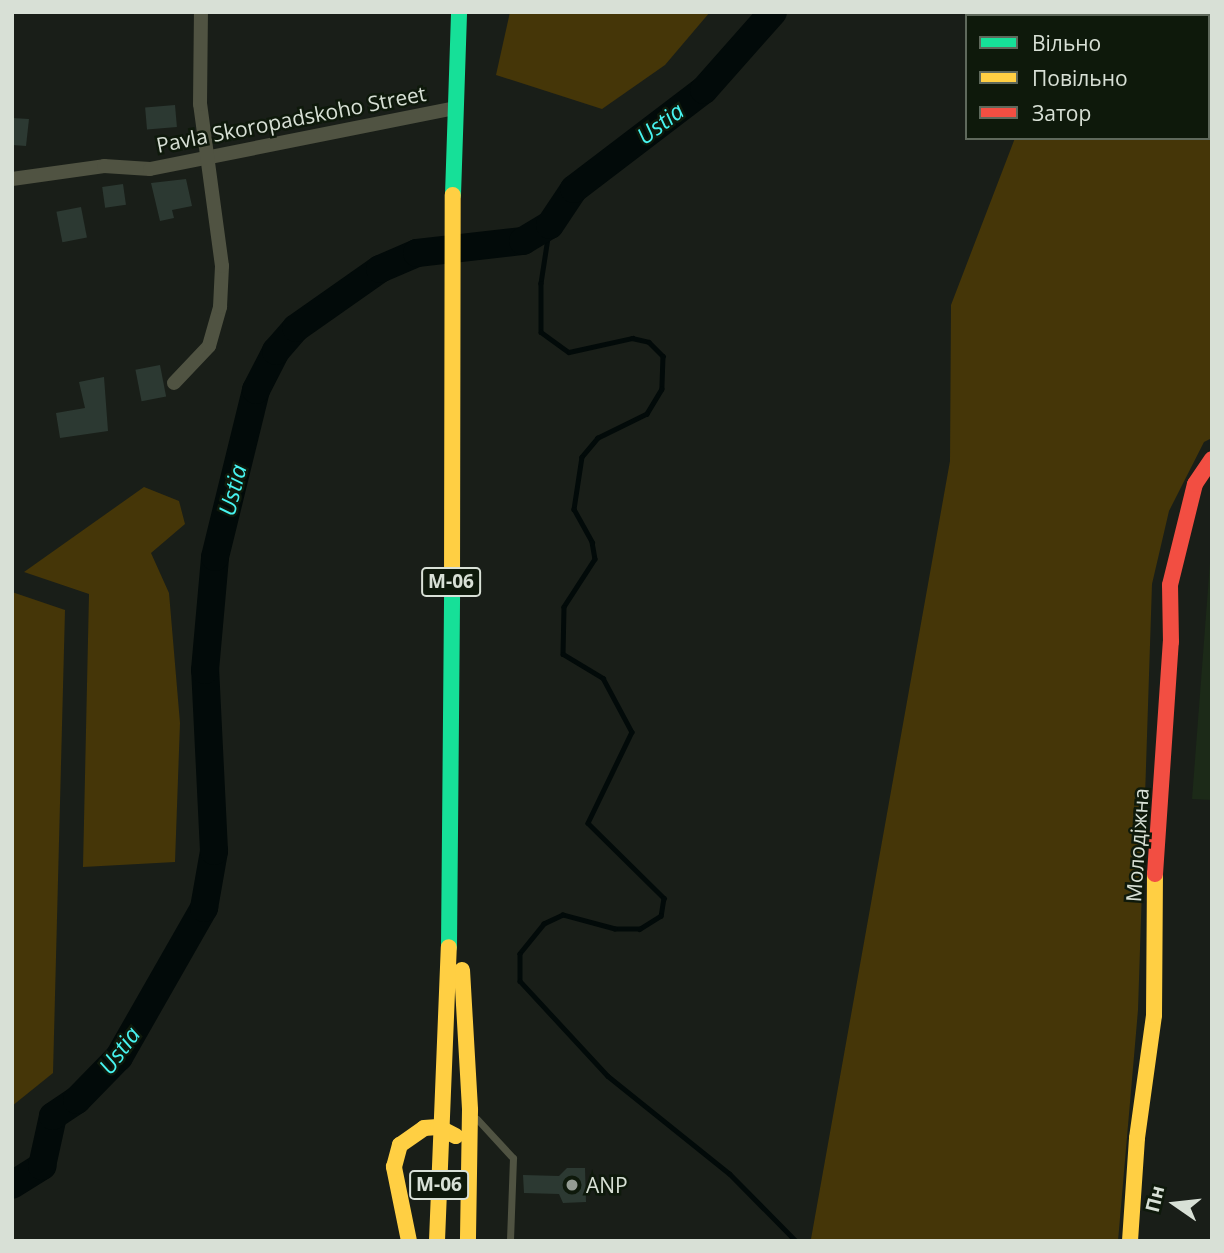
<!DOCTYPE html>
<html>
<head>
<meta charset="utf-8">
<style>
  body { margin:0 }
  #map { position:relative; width:1224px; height:1253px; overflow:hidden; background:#191e18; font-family:"Open Sans",sans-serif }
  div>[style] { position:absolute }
  .built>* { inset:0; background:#1c2a18 }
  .green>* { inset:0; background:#453608 }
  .stream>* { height:4.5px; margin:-2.25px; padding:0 2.25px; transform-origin:2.25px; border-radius:2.25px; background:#020a09 }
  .river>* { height:28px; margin:-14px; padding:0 14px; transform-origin:14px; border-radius:14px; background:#020a09 }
  .building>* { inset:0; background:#2c3932; transform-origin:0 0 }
  .lane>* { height:7px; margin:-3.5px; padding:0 3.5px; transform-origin:3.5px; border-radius:3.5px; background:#505342 }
  .street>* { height:14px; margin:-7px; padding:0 7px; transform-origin:7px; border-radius:7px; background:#505342 }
  .fast>* { height:16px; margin:-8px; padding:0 8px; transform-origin:8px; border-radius:8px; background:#16e098 }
  .slow>* { height:16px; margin:-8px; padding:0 8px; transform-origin:8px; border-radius:8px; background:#ffcf43 }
  .jam>* { height:16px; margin:-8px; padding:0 8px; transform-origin:8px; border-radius:8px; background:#f24e42 }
  .dots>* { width:19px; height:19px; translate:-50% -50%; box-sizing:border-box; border:4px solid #0e190b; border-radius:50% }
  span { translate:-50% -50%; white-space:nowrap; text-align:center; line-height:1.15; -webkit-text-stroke:5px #0e190b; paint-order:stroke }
  .shield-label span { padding:2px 5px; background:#0e190b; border:2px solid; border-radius:5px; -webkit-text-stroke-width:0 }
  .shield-label { font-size:19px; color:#d8e0d6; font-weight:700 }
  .street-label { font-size:21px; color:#d8e0d6 }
  .poi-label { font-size:21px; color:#d8e0d6 }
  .left { translate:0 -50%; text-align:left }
  .water-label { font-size:23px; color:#47f4f0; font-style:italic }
  .frame { position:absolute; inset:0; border:14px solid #d8e0d6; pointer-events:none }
  .legend { position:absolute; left:965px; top:14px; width:245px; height:126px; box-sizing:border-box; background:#0e190b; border:2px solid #5f695c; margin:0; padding:9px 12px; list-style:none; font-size:21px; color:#d8e0d6 }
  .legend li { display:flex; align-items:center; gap:14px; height:35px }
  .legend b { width:35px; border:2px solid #5f695c }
  .north { position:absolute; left:1140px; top:1169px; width:70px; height:70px; -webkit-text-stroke:5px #0e190b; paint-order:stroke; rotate:284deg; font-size:19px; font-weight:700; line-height:28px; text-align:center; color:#d8e0d6 }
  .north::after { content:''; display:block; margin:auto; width:24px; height:32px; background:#d8e0d6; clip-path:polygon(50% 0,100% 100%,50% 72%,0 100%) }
</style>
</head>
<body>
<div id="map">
  <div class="built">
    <i style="clip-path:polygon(1212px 536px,1212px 800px,1192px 799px)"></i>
  </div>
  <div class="green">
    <i style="clip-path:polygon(510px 12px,710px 12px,665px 65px,602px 109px,496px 75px)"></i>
    <i style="clip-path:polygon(1064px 12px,1212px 12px,1212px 438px,1204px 442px,1169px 511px,1152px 584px,1138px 1010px,1118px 1241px,811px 1239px,950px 461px,951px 305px,1015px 138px,1208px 138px,1208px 16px,1062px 16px)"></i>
    <i style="clip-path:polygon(144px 487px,179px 501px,185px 524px,151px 553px,169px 593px,180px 723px,175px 862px,83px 867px,89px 594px,24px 572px)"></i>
    <i style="clip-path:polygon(12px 592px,65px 610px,53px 1073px,12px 1106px)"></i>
  </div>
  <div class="stream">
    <i style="left:550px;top:225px;width:59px;rotate:98.8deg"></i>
    <i style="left:541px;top:283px;width:49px;rotate:90deg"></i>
    <i style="left:541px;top:332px;width:34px;rotate:36deg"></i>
    <i style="left:569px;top:352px;width:65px;rotate:-12.5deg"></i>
    <i style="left:632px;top:338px;width:17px;rotate:13deg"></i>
    <i style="left:649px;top:342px;width:20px;rotate:45deg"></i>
    <i style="left:663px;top:356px;width:33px;rotate:92deg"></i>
    <i style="left:662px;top:389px;width:29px;rotate:121deg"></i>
    <i style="left:647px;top:414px;width:55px;rotate:153.9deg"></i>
    <i style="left:598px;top:438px;width:25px;rotate:130deg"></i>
    <i style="left:582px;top:457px;width:53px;rotate:98.7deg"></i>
    <i style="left:574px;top:509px;width:38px;rotate:61deg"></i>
    <i style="left:592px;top:542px;width:17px;rotate:80deg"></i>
    <i style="left:595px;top:559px;width:57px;rotate:122.9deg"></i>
    <i style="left:564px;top:607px;width:47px;rotate:91.2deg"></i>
    <i style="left:563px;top:654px;width:47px;rotate:31deg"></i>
    <i style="left:603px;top:678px;width:61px;rotate:61.8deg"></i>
    <i style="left:632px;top:732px;width:101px;rotate:115.8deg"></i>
    <i style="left:588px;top:823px;width:107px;rotate:44.6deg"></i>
    <i style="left:664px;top:898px;width:18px;rotate:99deg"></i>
    <i style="left:661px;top:916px;width:25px;rotate:148deg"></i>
    <i style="left:640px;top:929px;width:25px;rotate:180deg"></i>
    <i style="left:615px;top:929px;width:54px;rotate:-164.9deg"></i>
    <i style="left:563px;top:915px;width:21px;rotate:155deg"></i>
    <i style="left:544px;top:924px;width:38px;rotate:129deg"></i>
    <i style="left:520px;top:954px;width:27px;rotate:90deg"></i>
    <i style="left:520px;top:981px;width:129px;rotate:47.2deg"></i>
    <i style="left:608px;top:1076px;width:156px;rotate:38.8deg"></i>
    <i style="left:730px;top:1174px;width:94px;rotate:45.4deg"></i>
  </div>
  <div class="river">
    <i style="left:12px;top:1185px;width:36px;rotate:-32deg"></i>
    <i style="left:42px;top:1166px;width:51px;rotate:-77.6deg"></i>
    <i style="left:53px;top:1116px;width:29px;rotate:-34deg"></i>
    <i style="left:77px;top:1100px;width:60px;rotate:-45.7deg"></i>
    <i style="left:119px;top:1057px;width:172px;rotate:-60.3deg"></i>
    <i style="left:204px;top:908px;width:58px;rotate:-80deg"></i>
    <i style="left:214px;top:851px;width:181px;rotate:-92.8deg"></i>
    <i style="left:205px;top:670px;width:113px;rotate:-84.9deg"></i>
    <i style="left:215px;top:557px;width:172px;rotate:-76.2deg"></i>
    <i style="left:256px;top:390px;width:44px;rotate:-62.9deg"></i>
    <i style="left:276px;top:351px;width:30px;rotate:-49deg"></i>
    <i style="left:296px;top:328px;width:103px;rotate:-35.1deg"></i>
    <i style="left:380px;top:269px;width:40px;rotate:-23.4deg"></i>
    <i style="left:417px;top:253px;width:107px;rotate:-6.5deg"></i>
    <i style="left:523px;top:241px;width:31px;rotate:-31deg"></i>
    <i style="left:550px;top:225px;width:43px;rotate:-56.3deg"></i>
    <i style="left:574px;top:189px;width:163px;rotate:-37.3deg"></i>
    <i style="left:704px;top:90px;width:104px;rotate:-48.5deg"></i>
  </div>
  <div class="building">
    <i style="left:175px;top:105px;width:22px;height:30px;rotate:85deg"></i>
    <i style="clip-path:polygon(12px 118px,29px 119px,26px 146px,12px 145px)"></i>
    <i style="clip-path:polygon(186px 179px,192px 206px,172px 210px,174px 218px,160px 221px,151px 183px)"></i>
    <i style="left:123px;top:184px;width:21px;height:21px;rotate:82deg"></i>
    <i style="left:81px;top:207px;width:31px;height:25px;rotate:79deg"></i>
    <i style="left:160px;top:365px;width:32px;height:25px;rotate:79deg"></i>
    <i style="clip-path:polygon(104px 377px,108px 431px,60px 438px,56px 413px,85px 408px,79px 382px)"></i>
    <i style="clip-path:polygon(567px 1168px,585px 1168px,586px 1202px,563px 1203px,559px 1194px,524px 1193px,523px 1175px,559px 1176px)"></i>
  </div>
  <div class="lane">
    <i style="left:477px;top:1119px;width:53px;rotate:47.3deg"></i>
    <i style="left:513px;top:1158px;width:83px;rotate:92.1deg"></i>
  </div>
  <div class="street">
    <i style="left:12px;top:179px;width:93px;rotate:-8deg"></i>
    <i style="left:104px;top:166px;width:46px;rotate:3.7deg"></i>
    <i style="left:150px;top:169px;width:310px;rotate:-11.3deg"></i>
    <i style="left:174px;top:383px;width:51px;rotate:-46.6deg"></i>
    <i style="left:209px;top:346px;width:41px;rotate:-74.2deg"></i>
    <i style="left:220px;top:307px;width:41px;rotate:-87.2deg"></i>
    <i style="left:222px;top:266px;width:163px;rotate:-97.7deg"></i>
    <i style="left:200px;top:104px;width:92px;rotate:-89.4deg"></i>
  </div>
  <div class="fast">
    <i style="left:453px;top:195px;width:183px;rotate:-88.1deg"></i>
    <i style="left:449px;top:947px;width:358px;rotate:-89.5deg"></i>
  </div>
  <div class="slow">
    <i style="left:452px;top:589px;width:394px;rotate:-89.9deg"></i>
    <i style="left:462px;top:970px;width:140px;rotate:86.7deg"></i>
    <i style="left:470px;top:1110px;width:131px;rotate:90.9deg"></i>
    <i style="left:409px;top:1241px;width:76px;rotate:-101.5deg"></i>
    <i style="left:394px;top:1167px;width:23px;rotate:-75deg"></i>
    <i style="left:400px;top:1145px;width:29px;rotate:-35deg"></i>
    <i style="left:424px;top:1128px;width:14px;rotate:-4deg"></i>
    <i style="left:438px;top:1127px;width:20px;rotate:27deg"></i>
    <i style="left:437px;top:1241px;width:294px;rotate:-87.7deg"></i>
    <i style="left:1130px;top:1241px;width:103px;rotate:-86.1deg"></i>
    <i style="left:1137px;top:1138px;width:124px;rotate:-82.1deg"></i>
    <i style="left:1154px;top:1015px;width:141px;rotate:-89.6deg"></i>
  </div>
  <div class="jam">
    <i style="left:1155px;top:874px;width:233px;rotate:-86.1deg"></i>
    <i style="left:1171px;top:642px;width:57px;rotate:-91deg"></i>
    <i style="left:1170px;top:585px;width:104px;rotate:-76.1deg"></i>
    <i style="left:1195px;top:484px;width:30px;rotate:-56deg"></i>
  </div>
  <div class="dots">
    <i style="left:572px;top:1185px;background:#959c94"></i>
  </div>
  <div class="shield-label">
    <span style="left:451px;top:582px">М-06</span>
    <span style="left:439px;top:1185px">М-06</span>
  </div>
  <div class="street-label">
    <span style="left:291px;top:119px;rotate:-11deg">Pavla Skoropadskoho Street</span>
    <span style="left:1137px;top:845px;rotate:-86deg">Молодіжна</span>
  </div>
  <div class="poi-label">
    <span class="left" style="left:586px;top:1185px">ANP</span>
  </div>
  <div class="water-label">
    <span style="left:660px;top:123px;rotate:-37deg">Ustia</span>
    <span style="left:232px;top:490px;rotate:-76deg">Ustia</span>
    <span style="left:119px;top:1050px;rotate:-54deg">Ustia</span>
  </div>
  <div class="frame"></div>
  <ul class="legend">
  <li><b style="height:9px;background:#16e098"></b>Вільно</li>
  <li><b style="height:9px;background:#ffcf43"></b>Повільно</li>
  <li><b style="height:9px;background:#f24e42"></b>Затор</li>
  </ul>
  <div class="north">Пн</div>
</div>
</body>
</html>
